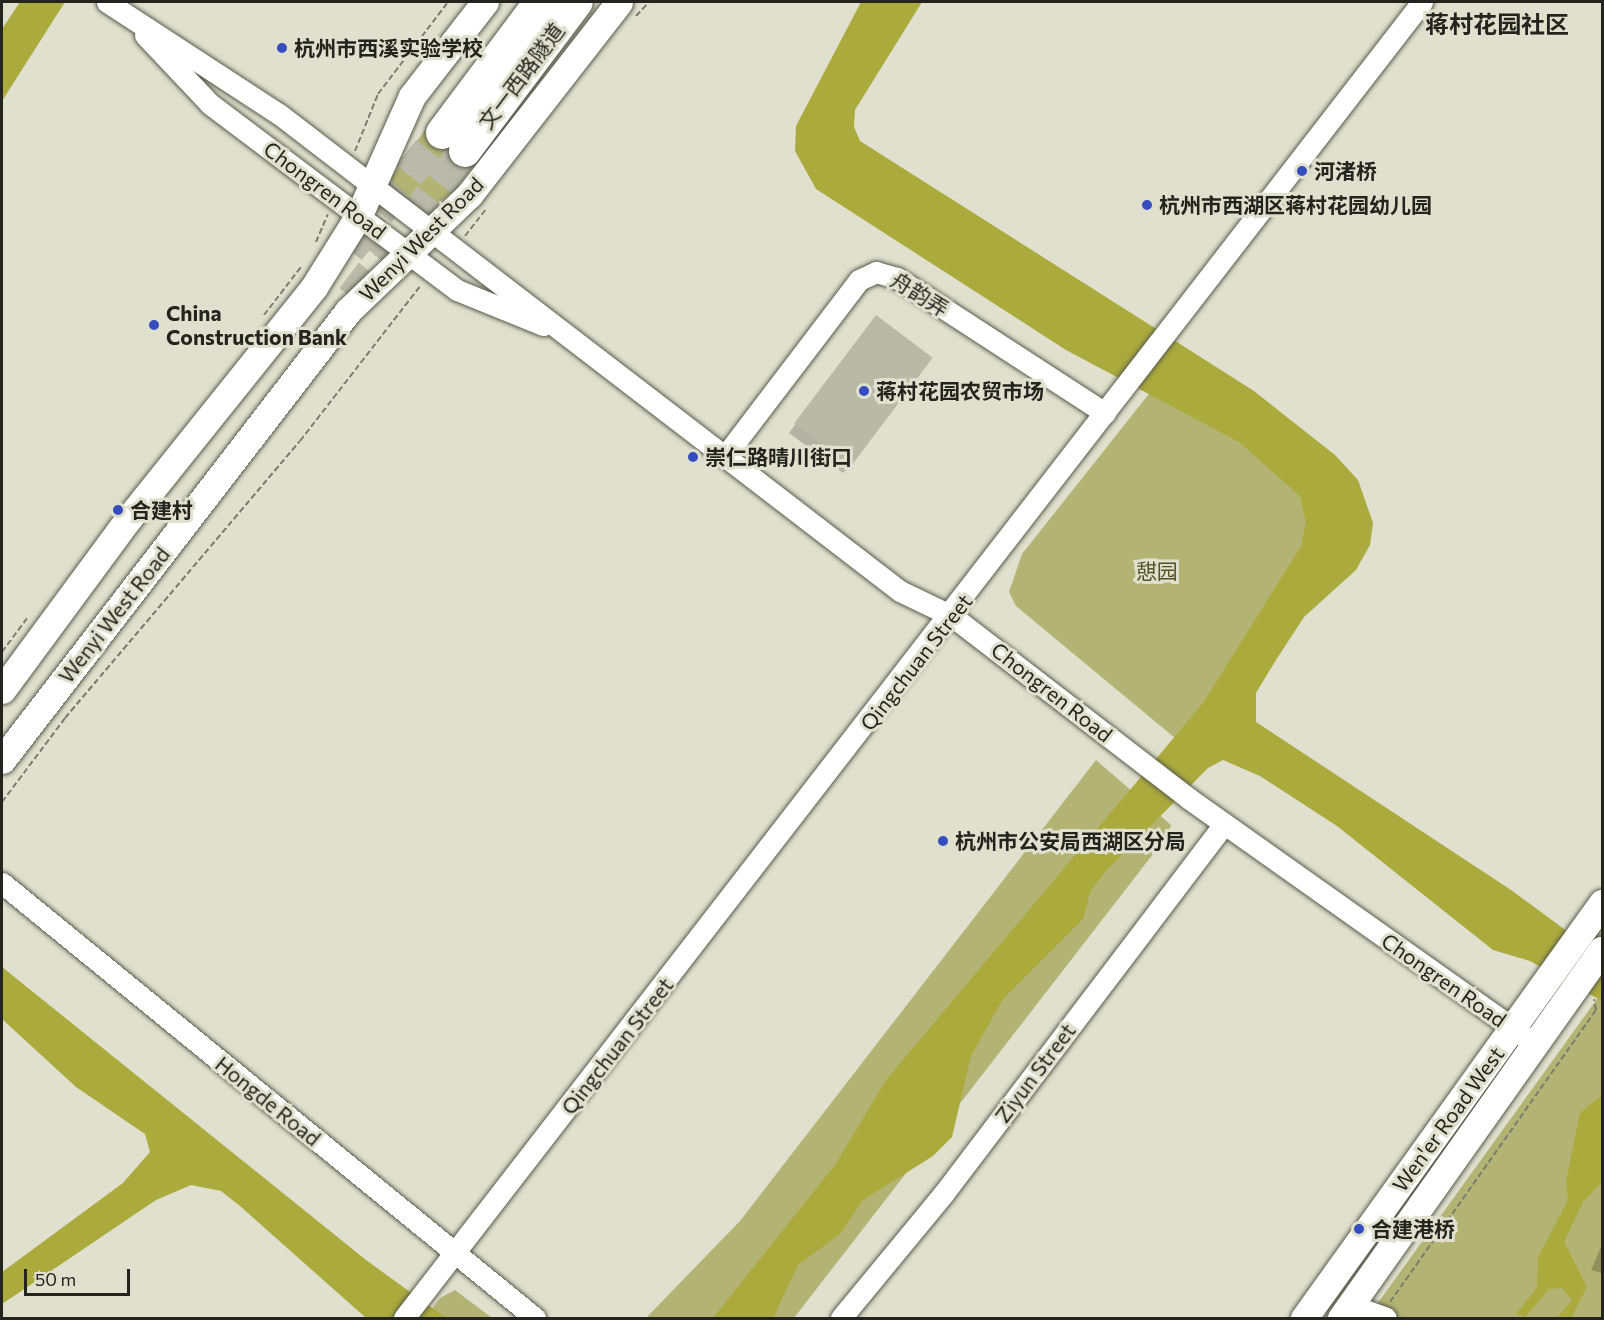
<!DOCTYPE html>
<html>
<head>
<meta charset="utf-8">
<style>
  body { margin:0 }
  #map { position:relative; width:1604px; height:1320px; overflow:hidden; background:#dfe0ce; font-family:Commissioner,"Noto Sans SC",sans-serif }
  div>[style] { position:absolute }
  .green>* { inset:0; background:#b3b473 }
  .water>* { inset:0; background:#aaaa3d }
  .shadow>* { inset:0; background:#0003 }
  .building>* { inset:0; background:#b8b9a7; transform-origin:0 0 }
  .highway-tunnel>* { height:32px; margin-top:-16px; transform-origin:0; background:repeating-linear-gradient(90deg,#babaab 0 32px,transparent 0 48px) }
  .path>* { height:2px; margin-top:-1px; transform-origin:0; background:repeating-linear-gradient(90deg,#7a7b6f 0 6px,transparent 0 9px) }
  .roads { filter:drop-shadow(0 0 2px #5a5b4b) drop-shadow(0 0 2px #5a5b4b) }
  .minor>* { height:21px; margin:-10.5px; padding:0 10.5px; transform-origin:10.5px; border-radius:10.5px; background:#fff }
  .major>* { height:27px; margin:-13.5px; padding:0 13.5px; transform-origin:13.5px; border-radius:13.5px; background:#fff }
  .highway>* { height:32px; margin:-16px; padding:0 16px; transform-origin:16px; border-radius:16px; background:#fff }
  .dots>* { width:16px; height:16px; translate:-50% -50%; box-sizing:border-box; border:3px solid #dfe0ce; border-radius:50% }
  span { translate:-50% -50%; white-space:nowrap; text-align:center; line-height:1.15; -webkit-text-stroke:6px #dfe0ce; paint-order:stroke }
  .poi-label { font-size:21px; color:#24241e; font-weight:700 }
  .left { translate:0 -50%; text-align:left }
  .street-label { font-size:21px; color:#24241e }
  .park-label { font-size:21px; color:#525226 }
  .quarter-label { font-size:24px; color:#24241e; font-weight:700 }
  .frame { position:absolute; inset:0; border:3px solid #24241e; pointer-events:none }
  .scale { position:absolute; left:24px; top:1269px; width:106px; height:27px; box-sizing:border-box; border:3px solid #24241e; border-top:0; padding-left:8px; font-size:18px; line-height:21px; white-space:nowrap; color:#24241e; -webkit-text-stroke:4px #dfe0ce; paint-order:stroke }
</style>
</head>
<body>
<div id="map">
  <div class="green">
    <i style="clip-path:polygon(438px 112px,441px 127px,486px 149px,456px 189px,428px 211px,392px 184px,391px 177px)"></i>
    <i style="clip-path:polygon(1156px 385px,1258px 443px,1307px 494px,1312px 540px,1181px 743px,1016px 606px,1009px 592px,1022px 554px)"></i>
    <i style="clip-path:polygon(1096px 760px,1171px 825px,1167px 836px,794px 1318px,646px 1318px,740px 1221px)"></i>
    <i style="clip-path:polygon(1602px 992px,1602px 1318px,1367px 1318px)"></i>
    <i style="clip-path:polygon(455px 1290px,492px 1318px,425px 1318px,440px 1298px)"></i>
  </div>
  <div class="water">
    <i style="clip-path:polygon(20px 2px,65px 2px,2px 101px,2px 29px)"></i>
    <i style="clip-path:polygon(861px 2px,922px 2px,855px 110px,854px 127px,860px 141px,1254px 391px,1335px 455px,1358px 480px,1373px 523px,1370px 545px,1356px 570px,1304px 617px,1276px 660px,1256px 693px,1256px 722px,1511px 890px,1602px 957px,1602px 1001px,1530px 961px,1493px 950px,1337px 826px,1260px 776px,1223px 760px,1208px 768px,1105px 872px,1090px 892px,1083px 919px,1003px 999px,971px 1056px,952px 1137px,933px 1156px,863px 1200px,840px 1234px,798px 1265px,773px 1318px,713px 1318px,835px 1165px,886px 1080px,1203px 703px,1301px 546px,1306px 522px,1300px 496px,1239px 442px,1066px 350px,816px 189px,795px 151px,796px 126px)"></i>
    <i style="clip-path:polygon(2px 967px,366px 1260px,446px 1318px,366px 1318px,240px 1206px,221px 1191px,191px 1185px,156px 1200px,2px 1304px,2px 1272px,123px 1183px,150px 1152px,145px 1134px,76px 1087px,2px 1019px)"></i>
    <i style="clip-path:polygon(1602px 1095px,1602px 1182px,1583px 1202px,1564px 1242px,1587px 1287px,1571px 1318px,1557px 1318px,1572px 1300px,1562px 1288px,1549px 1289px,1525px 1317px,1516px 1314px,1537px 1288px,1538px 1257px,1568px 1200px,1566px 1181px,1580px 1113px)"></i>
  </div>
  <div class="shadow">
    <i style="clip-path:polygon(869px 325px,851px 466px,843px 473px,789px 433px)"></i>
    <i style="clip-path:polygon(1601px 1247px,1602px 1247px,1602px 1273px,1591px 1270px)"></i>
  </div>
  <div class="building">
    <i style="left:876px;top:315px;width:71px;height:136px;rotate:37deg"></i>
  </div>
  <div class="highway-tunnel">
    <i style="left:349px;top:250px;width:149px;rotate:-51.5deg"></i>
    <i style="left:352px;top:298px;width:185px;rotate:-52.5deg"></i>
  </div>
  <div class="path">
    <i style="left:636px;top:16px;width:19px;rotate:-47deg"></i>
    <i style="left:355px;top:151px;width:61px;rotate:-68deg"></i>
    <i style="left:378px;top:94px;width:116px;rotate:-52.7deg"></i>
    <i style="left:465px;top:236px;width:33px;rotate:-52deg"></i>
    <i style="left:316px;top:242px;width:30px;rotate:-67deg"></i>
    <i style="left:264px;top:315px;width:61px;rotate:-52.4deg"></i>
    <i style="left:2px;top:652px;width:44px;rotate:-53.4deg"></i>
    <i style="left:2px;top:802px;width:105px;rotate:-53.1deg"></i>
    <i style="left:65px;top:718px;width:363px;rotate:-49.7deg"></i>
    <i style="left:300px;top:441px;width:197px;rotate:-52.2deg"></i>
    <i style="left:1390px;top:1302px;width:357px;rotate:-54.8deg"></i>
    <i style="left:1596px;top:1010px;width:11px;rotate:-100deg"></i>
  </div>
  <div class="roads">
    <div class="minor">
      <i style="left:107px;top:2px;width:205px;rotate:33.1deg"></i>
      <i style="left:279px;top:114px;width:783px;rotate:37.53deg"></i>
      <i style="left:900px;top:591px;width:58px;rotate:25.7deg"></i>
      <i style="left:952px;top:616px;width:298px;rotate:37.6deg"></i>
      <i style="left:1188px;top:798px;width:426px;rotate:35.3deg"></i>
      <i style="left:145px;top:35px;width:95px;rotate:46.7deg"></i>
      <i style="left:210px;top:104px;width:309px;rotate:37deg"></i>
      <i style="left:457px;top:290px;width:93px;rotate:22.1deg"></i>
      <i style="left:725px;top:456px;width:221px;rotate:-52.7deg"></i>
      <i style="left:859px;top:280px;width:19px;rotate:-25deg"></i>
      <i style="left:876px;top:272px;width:22px;rotate:16deg"></i>
      <i style="left:897px;top:278px;width:248px;rotate:33deg"></i>
      <i style="left:2px;top:883px;width:688px;rotate:39.22deg"></i>
      <i style="left:1351px;top:1305px;width:37px;rotate:20deg"></i>
      <i style="left:404px;top:1318px;width:1664px;rotate:-52.28deg"></i>
      <i style="left:841px;top:1318px;width:162px;rotate:-50.5deg"></i>
      <i style="left:944px;top:1193px;width:463px;rotate:-52.8deg"></i>
    </div>
    <div class="major">
      <i style="left:2px;top:690px;width:214px;rotate:-53.6deg"></i>
      <i style="left:129px;top:518px;width:296px;rotate:-51.3deg"></i>
      <i style="left:314px;top:287px;width:85px;rotate:-58deg"></i>
      <i style="left:359px;top:215px;width:130px;rotate:-66deg"></i>
      <i style="left:412px;top:96px;width:119px;rotate:-52.2deg"></i>
      <i style="left:2px;top:760px;width:567px;rotate:-52.38deg"></i>
      <i style="left:348px;top:311px;width:168px;rotate:-43.8deg"></i>
      <i style="left:469px;top:195px;width:244px;rotate:-52.1deg"></i>
      <i style="left:1304px;top:1318px;width:511px;rotate:-54.32deg"></i>
      <i style="left:1341px;top:1318px;width:451px;rotate:-54.7deg"></i>
    </div>
    <div class="highway">
      <i style="left:442px;top:133px;width:164px;rotate:-53.2deg"></i>
      <i style="left:465px;top:151px;width:186px;rotate:-53.1deg"></i>
    </div>
  </div>
  <div class="dots">
    <i style="left:282px;top:48px;background:#354dbe"></i>
    <i style="left:1302px;top:171px;background:#354dbe"></i>
    <i style="left:1147px;top:205px;background:#354dbe"></i>
    <i style="left:154px;top:325px;background:#354dbe"></i>
    <i style="left:864px;top:391px;background:#354dbe"></i>
    <i style="left:693px;top:457px;background:#354dbe"></i>
    <i style="left:118px;top:510px;background:#354dbe"></i>
    <i style="left:943px;top:841px;background:#354dbe"></i>
    <i style="left:1359px;top:1229px;background:#354dbe"></i>
  </div>
  <div class="poi-label">
    <span class="left" style="left:294px;top:48px">杭州市西溪实验学校</span>
    <span class="left" style="left:1314px;top:171px">河渚桥</span>
    <span class="left" style="left:1159px;top:205px">杭州市西湖区蒋村花园幼儿园</span>
    <span class="left" style="left:166px;top:325px">China<br>Construction Bank</span>
    <span class="left" style="left:876px;top:391px">蒋村花园农贸市场</span>
    <span class="left" style="left:705px;top:457px">崇仁路晴川街口</span>
    <span class="left" style="left:130px;top:510px">合建村</span>
    <span class="left" style="left:955px;top:841px">杭州市公安局西湖区分局</span>
    <span class="left" style="left:1371px;top:1229px">合建港桥</span>
  </div>
  <div class="street-label">
    <span style="left:521px;top:76px;rotate:-53deg">文一西路隧道</span>
    <span style="left:325px;top:190px;rotate:37deg">Chongren Road</span>
    <span style="left:421px;top:239px;rotate:-45deg">Wenyi West Road</span>
    <span style="left:920px;top:294px;rotate:32deg">舟韵弄</span>
    <span style="left:114px;top:615px;rotate:-52deg">Wenyi West Road</span>
    <span style="left:916px;top:662px;rotate:-52deg">Qingchuan Street</span>
    <span style="left:1052px;top:692px;rotate:38deg">Chongren Road</span>
    <span style="left:1444px;top:980px;rotate:35deg">Chongren Road</span>
    <span style="left:617px;top:1046px;rotate:-52deg">Qingchuan Street</span>
    <span style="left:1035px;top:1073px;rotate:-53deg">Ziyun Street</span>
    <span style="left:268px;top:1101px;rotate:39deg">Hongde Road</span>
    <span style="left:1448px;top:1119px;rotate:-54deg">Wen'er Road West</span>
  </div>
  <div class="park-label">
    <span style="left:1157px;top:571px">憇园</span>
  </div>
  <div class="quarter-label">
    <span style="left:1497px;top:24px">蒋村花园社区</span>
  </div>
  <div class="frame"></div>
  <div class="scale">50 m</div>
</div>
</body>
</html>
